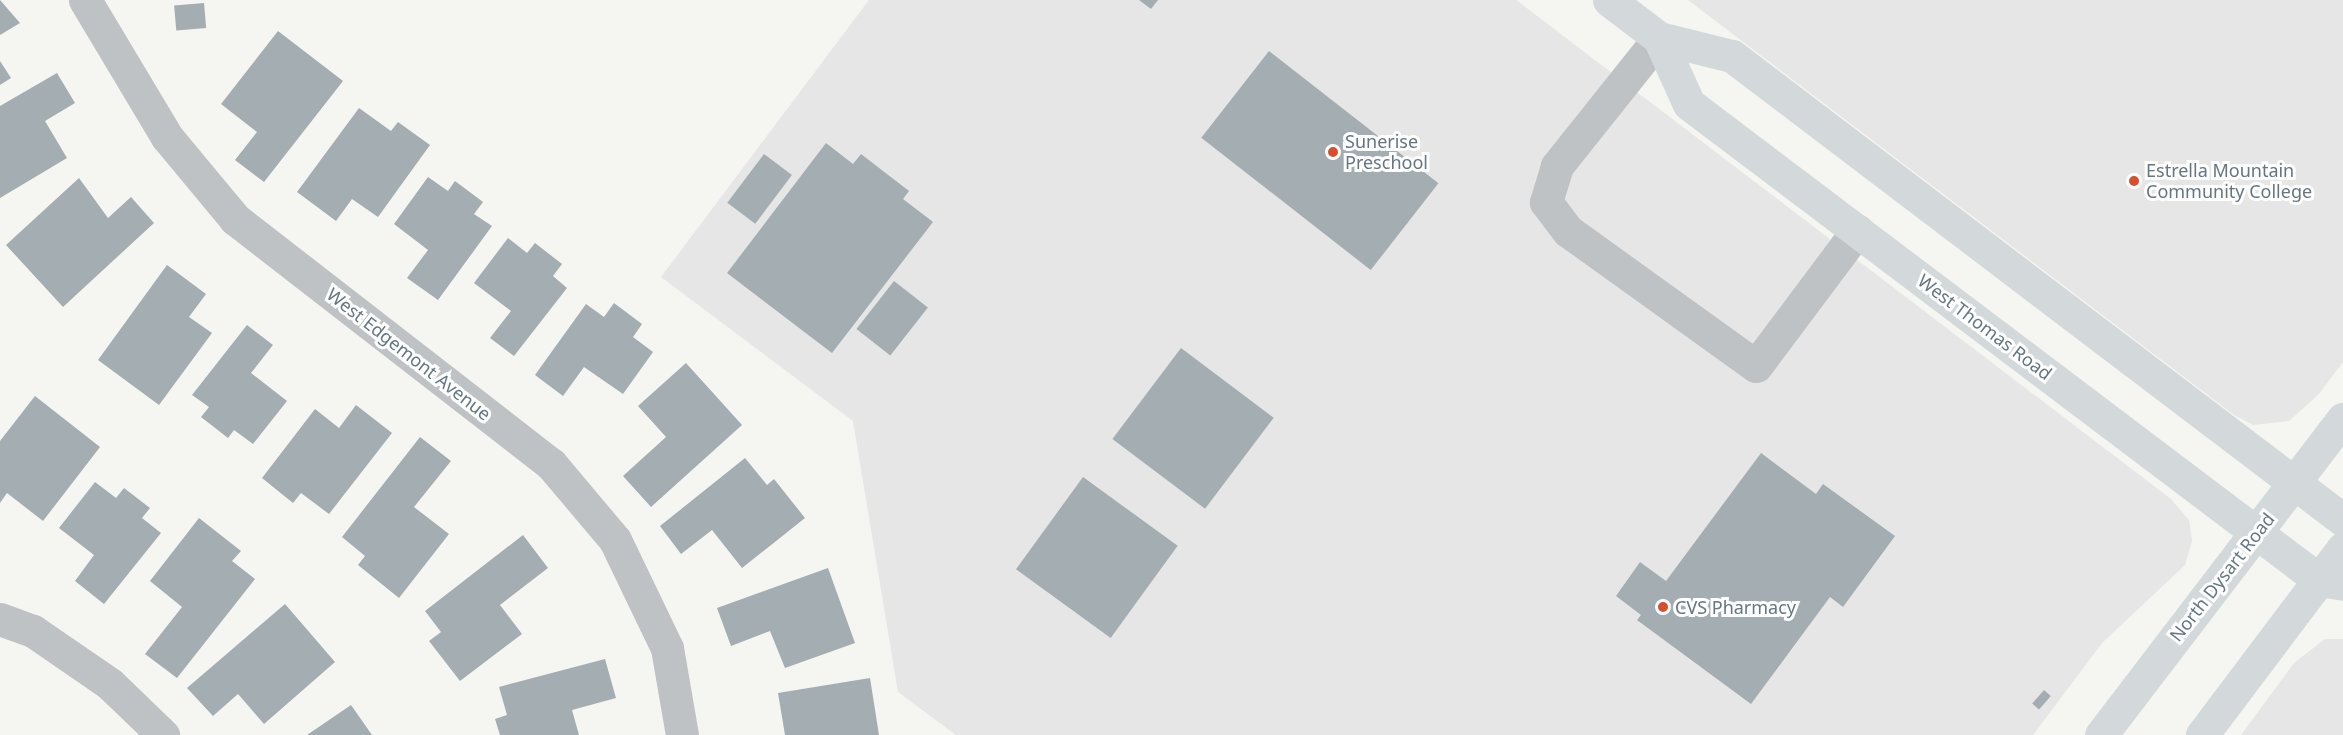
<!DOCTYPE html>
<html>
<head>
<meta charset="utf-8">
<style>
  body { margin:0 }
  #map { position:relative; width:2343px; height:735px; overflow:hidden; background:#f5f5f1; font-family:"Noto Sans",sans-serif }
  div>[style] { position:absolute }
  .built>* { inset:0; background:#e5e6e5 }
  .building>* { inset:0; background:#a4adb2; transform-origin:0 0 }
  .minor>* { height:33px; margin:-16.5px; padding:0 16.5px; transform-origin:16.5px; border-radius:16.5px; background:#bec2c5 }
  .major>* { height:33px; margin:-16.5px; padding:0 16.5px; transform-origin:16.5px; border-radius:16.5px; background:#d3d8db }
  .dots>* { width:16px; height:16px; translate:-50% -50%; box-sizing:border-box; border:3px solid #fff; border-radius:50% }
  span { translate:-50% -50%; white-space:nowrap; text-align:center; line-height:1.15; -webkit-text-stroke:6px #fff; paint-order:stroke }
  .poi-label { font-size:18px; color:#657681 }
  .left { translate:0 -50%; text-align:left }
  .street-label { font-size:18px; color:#657681 }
</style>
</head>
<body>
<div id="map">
  <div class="built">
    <i style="clip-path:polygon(869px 0,1516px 0,2171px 499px,2189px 520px,2192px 541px,2185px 565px,2102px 643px,2033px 735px,956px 735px,898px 692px,853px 421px,661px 277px)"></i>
    <i style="clip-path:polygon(1688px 0,2343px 0,2343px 362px,2319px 394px,2289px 421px,2253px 425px,2234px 415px)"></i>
    <i style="clip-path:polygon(2325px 639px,2343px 639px,2343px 735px,2241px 735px,2294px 663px)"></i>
  </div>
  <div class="building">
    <i style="clip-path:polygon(0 0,20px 23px,0 35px)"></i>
    <i style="clip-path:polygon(1139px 0,1158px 0,1151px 9px)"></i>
    <i style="left:204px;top:3px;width:25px;height:30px;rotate:85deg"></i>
    <i style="clip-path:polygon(278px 31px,343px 81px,264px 182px,235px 160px,257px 132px,221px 104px)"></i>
    <i style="left:1269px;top:51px;width:215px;height:110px;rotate:38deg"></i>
    <i style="clip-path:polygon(0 61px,11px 78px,0 85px)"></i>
    <i style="clip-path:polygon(57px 73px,75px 103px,45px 121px,67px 158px,0 198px,0 106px)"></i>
    <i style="clip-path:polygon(359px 108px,391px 131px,398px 122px,430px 145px,378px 217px,352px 199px,336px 221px,297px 192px)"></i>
    <i style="clip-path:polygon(826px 143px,853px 164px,861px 154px,909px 191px,903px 199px,933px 222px,832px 353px,727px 273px)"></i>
    <i style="left:764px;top:154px;width:35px;height:61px;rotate:37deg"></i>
    <i style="clip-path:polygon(428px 177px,448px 191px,455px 181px,483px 202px,474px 214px,492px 226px,438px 300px,407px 278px,428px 250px,394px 224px)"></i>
    <i style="clip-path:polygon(79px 178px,108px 218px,131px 197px,154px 223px,63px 307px,6px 245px)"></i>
    <i style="clip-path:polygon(508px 238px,527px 253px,535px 243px,562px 264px,553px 276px,567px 288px,514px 356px,490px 338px,511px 311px,474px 283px)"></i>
    <i style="clip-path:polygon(167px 265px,206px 294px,189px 317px,212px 333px,159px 405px,98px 360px)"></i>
    <i style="left:894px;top:281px;width:43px;height:61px;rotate:38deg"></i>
    <i style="clip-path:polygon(614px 303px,642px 324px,633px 337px,653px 352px,623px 394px,584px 367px,563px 396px,535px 375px,586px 304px,604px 317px)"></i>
    <i style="clip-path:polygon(247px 325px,273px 345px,251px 373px,287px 401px,253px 444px,234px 430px,228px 438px,201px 417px,209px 407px,192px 395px)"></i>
    <i style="left:1181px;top:348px;width:116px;height:114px;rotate:37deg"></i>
    <i style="clip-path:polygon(686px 363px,742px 425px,651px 507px,623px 476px,666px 437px,638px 406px)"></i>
    <i style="clip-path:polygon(35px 396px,100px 447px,43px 521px,7px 493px,0 503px,0 441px)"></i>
    <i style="clip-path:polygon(356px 405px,392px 433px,329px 514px,301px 493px,293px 503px,262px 478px,315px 409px,339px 428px)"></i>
    <i style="clip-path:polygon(420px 437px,451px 461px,414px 507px,449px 534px,399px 598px,358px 565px,365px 556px,342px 537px)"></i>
    <i style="clip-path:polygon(1761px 453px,1816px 494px,1823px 484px,1895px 536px,1843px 607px,1830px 597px,1751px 704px,1637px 620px,1641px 615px,1616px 596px,1640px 562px,1666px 581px)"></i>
    <i style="clip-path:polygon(745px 458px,767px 485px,774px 479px,805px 518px,742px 568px,712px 530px,681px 554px,660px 526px)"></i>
    <i style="left:1083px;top:477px;width:117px;height:114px;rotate:36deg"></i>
    <i style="clip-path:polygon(95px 482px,116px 498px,124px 488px,150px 508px,142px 518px,161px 533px,104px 604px,75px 581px,94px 555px,59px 528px)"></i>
    <i style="clip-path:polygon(199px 518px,241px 551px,232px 561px,255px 579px,177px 678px,145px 654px,182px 607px,150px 581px)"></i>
    <i style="clip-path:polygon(523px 535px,548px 568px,500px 605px,522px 634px,460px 681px,429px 641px,441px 632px,425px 611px)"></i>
    <i style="clip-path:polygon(828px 568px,855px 643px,785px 668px,770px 631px,731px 646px,717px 608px)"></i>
    <i style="clip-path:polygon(285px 604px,335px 662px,264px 724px,238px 694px,213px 716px,187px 688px)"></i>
    <i style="clip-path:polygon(605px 659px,616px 698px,572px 710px,579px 735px,500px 735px,495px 719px,507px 715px,499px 687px)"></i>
    <i style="clip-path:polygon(870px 678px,879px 735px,785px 735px,778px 693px)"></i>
    <i style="left:2044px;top:690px;width:9px;height:18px;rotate:41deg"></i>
    <i style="clip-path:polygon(351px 705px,372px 735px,307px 735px)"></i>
  </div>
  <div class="minor">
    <i style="left:85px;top:0;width:160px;rotate:59.1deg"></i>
    <i style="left:167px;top:137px;width:107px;rotate:50.3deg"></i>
    <i style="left:235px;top:219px;width:400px;rotate:37.8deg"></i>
    <i style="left:551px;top:464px;width:99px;rotate:49.9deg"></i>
    <i style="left:615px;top:540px;width:120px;rotate:64.3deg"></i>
    <i style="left:667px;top:648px;width:88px;rotate:80.2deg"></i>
    <i style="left:1659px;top:38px;width:164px;rotate:128.6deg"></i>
    <i style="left:1557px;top:166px;width:38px;rotate:107deg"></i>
    <i style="left:1546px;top:202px;width:36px;rotate:53deg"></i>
    <i style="left:1568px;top:231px;width:231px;rotate:35.7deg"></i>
    <i style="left:1756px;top:366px;width:169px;rotate:-53.2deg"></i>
    <i style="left:0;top:619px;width:35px;rotate:20deg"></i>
    <i style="left:33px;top:631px;width:93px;rotate:34.5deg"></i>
    <i style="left:110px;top:684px;width:74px;rotate:43.9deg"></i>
  </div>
  <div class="major">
    <i style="left:1609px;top:0;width:63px;rotate:37.2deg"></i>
    <i style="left:1659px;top:38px;width:75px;rotate:13.9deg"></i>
    <i style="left:1732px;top:56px;width:767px;rotate:37.21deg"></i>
    <i style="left:1659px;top:38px;width:72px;rotate:65.6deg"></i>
    <i style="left:1689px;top:104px;width:790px;rotate:37.07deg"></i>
    <i style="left:2319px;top:580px;width:24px;rotate:9deg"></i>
    <i style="left:2101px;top:735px;width:398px;rotate:-52.6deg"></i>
    <i style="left:2202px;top:735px;width:234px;rotate:-53deg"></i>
  </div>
  <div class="dots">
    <i style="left:1333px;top:152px;background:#d94e2d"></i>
    <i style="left:2134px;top:181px;background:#d94e2d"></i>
    <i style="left:1663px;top:607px;background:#d94e2d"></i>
  </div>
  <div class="poi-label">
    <span class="left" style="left:1345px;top:152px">Sunerise<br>Preschool</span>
    <span class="left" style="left:2146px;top:181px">Estrella Mountain<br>Community College</span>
    <span class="left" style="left:1675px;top:607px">CVS Pharmacy</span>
  </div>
  <div class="street-label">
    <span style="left:1985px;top:327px;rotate:37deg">West Thomas Road</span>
    <span style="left:409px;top:354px;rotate:38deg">West Edgemont Avenue</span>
    <span style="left:2222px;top:577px;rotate:-52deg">North Dysart Road</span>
  </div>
</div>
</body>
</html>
